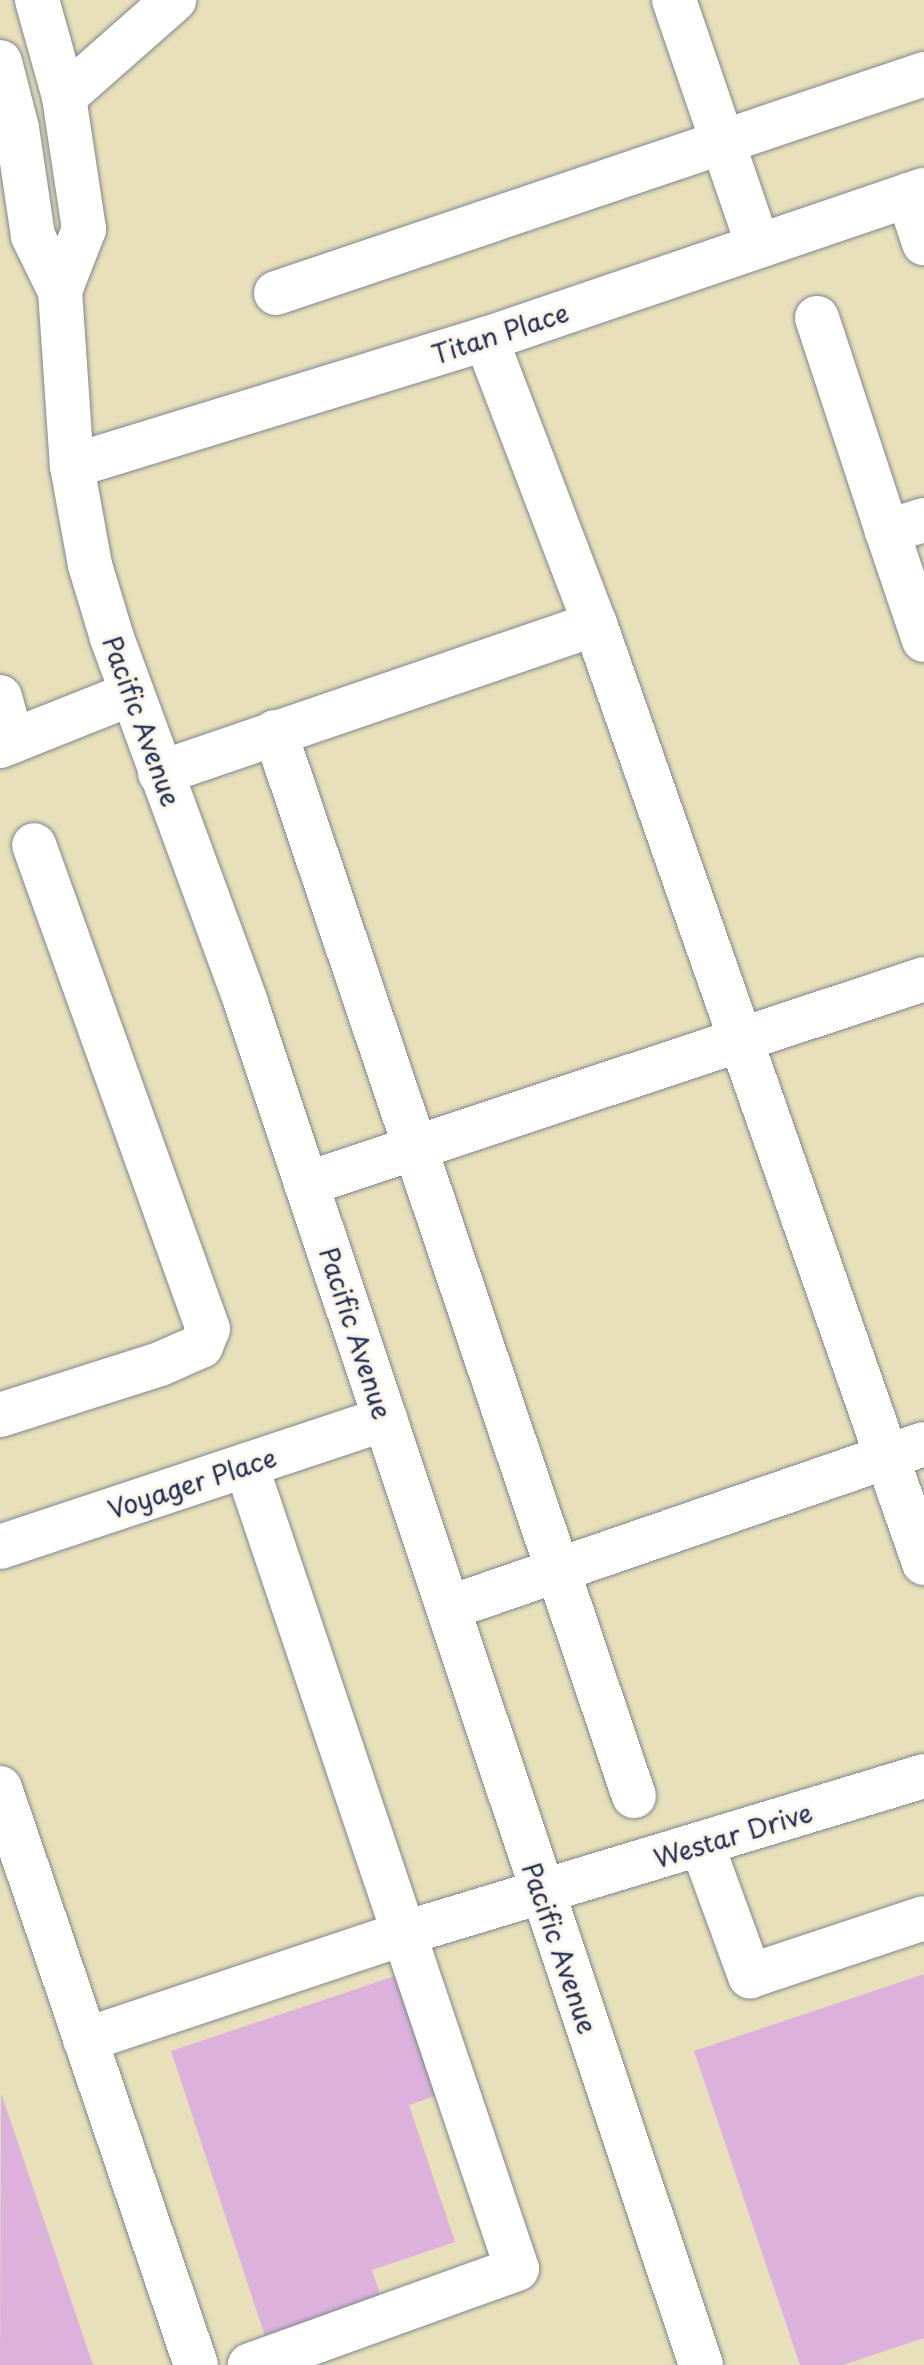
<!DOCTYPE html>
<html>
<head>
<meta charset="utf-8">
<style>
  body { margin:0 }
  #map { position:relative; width:924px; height:2365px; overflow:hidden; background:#e7e0ba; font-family:"Playpen Sans",sans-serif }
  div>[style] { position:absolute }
  .building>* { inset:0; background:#dcb2dd }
  .roads { filter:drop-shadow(0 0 2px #81888c) drop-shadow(0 0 2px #81888c) }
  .minor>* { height:44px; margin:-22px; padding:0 22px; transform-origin:22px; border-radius:22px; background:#fff }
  span { translate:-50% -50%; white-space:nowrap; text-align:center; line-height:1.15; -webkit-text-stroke:6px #fcf5e5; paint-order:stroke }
  .street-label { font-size:26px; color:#1b2f5e }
</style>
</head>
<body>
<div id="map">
  <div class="building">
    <i style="clip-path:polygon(401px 1974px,441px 2094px,409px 2105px,455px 2242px,372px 2270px,381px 2298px,265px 2336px,171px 2051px)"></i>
    <i style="clip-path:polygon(924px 1974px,924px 2338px,843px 2365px,800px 2365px,694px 2051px)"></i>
    <i style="clip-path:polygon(1px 2093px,93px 2365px,0 2365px)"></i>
  </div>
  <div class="roads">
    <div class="minor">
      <i style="left:37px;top:0;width:101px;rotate:74.4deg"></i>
      <i style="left:64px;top:97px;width:134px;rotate:81.4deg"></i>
      <i style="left:84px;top:229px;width:66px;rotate:111.2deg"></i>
      <i style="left:674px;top:0;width:260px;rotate:71.1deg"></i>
      <i style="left:0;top:62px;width:68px;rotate:75.6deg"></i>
      <i style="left:17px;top:128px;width:109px;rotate:81.6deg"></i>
      <i style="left:33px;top:236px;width:61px;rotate:63.9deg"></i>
      <i style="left:60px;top:291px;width:175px;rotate:86.1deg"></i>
      <i style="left:72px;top:466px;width:101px;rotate:79.7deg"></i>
      <i style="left:90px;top:565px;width:76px;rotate:73.2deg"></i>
      <i style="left:112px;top:638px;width:389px;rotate:69.8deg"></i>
      <i style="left:246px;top:1003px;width:1436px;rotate:71.53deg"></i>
      <i style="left:64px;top:97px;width:147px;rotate:-41.4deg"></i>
      <i style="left:908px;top:195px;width:51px;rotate:71.6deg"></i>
      <i style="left:276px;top:293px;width:684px;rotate:-18.67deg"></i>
      <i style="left:817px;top:318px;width:224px;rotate:71.8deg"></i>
      <i style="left:486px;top:339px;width:305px;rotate:69.1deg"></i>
      <i style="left:595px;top:624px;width:995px;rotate:70.69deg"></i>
      <i style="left:72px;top:466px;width:433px;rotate:-17.1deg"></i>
      <i style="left:486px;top:339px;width:463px;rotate:-18.8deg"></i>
      <i style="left:924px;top:520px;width:39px;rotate:163deg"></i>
      <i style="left:887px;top:531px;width:115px;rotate:71.3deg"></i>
      <i style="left:0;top:697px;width:46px;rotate:74.7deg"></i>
      <i style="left:275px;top:732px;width:1123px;rotate:71.36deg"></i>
      <i style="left:0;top:746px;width:141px;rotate:-21.7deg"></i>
      <i style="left:160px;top:773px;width:460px;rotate:-18.9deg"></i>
      <i style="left:306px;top:1184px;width:651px;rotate:-18.35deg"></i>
      <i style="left:0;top:1415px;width:168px;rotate:-17.7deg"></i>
      <i style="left:160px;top:1364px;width:45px;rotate:-23.7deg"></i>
      <i style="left:201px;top:1346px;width:18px;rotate:-68deg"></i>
      <i style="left:208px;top:1329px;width:514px;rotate:-109.77deg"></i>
      <i style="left:246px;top:1465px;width:848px;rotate:71.37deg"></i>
      <i style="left:517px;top:2269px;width:284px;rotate:160.2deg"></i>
      <i style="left:0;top:1547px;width:406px;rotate:-18.4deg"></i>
      <i style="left:448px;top:1608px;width:503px;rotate:-19.01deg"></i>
      <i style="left:0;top:1788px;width:609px;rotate:71.24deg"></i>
      <i style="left:702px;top:1845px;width:140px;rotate:69.9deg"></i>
      <i style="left:750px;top:1976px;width:183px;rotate:-18.4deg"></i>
      <i style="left:85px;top:2040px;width:337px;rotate:-18.5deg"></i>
      <i style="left:405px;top:1933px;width:542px;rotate:-16.83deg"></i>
    </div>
  </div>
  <div class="street-label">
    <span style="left:500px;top:333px;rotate:-18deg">Titan Place</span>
    <span style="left:142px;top:721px;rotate:70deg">Pacific Avenue</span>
    <span style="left:356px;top:1333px;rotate:72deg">Pacific Avenue</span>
    <span style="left:192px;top:1483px;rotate:-18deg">Voyager Place</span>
    <span style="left:733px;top:1835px;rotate:-17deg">Westar Drive</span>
    <span style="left:560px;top:1948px;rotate:71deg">Pacific Avenue</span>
  </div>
</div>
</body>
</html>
